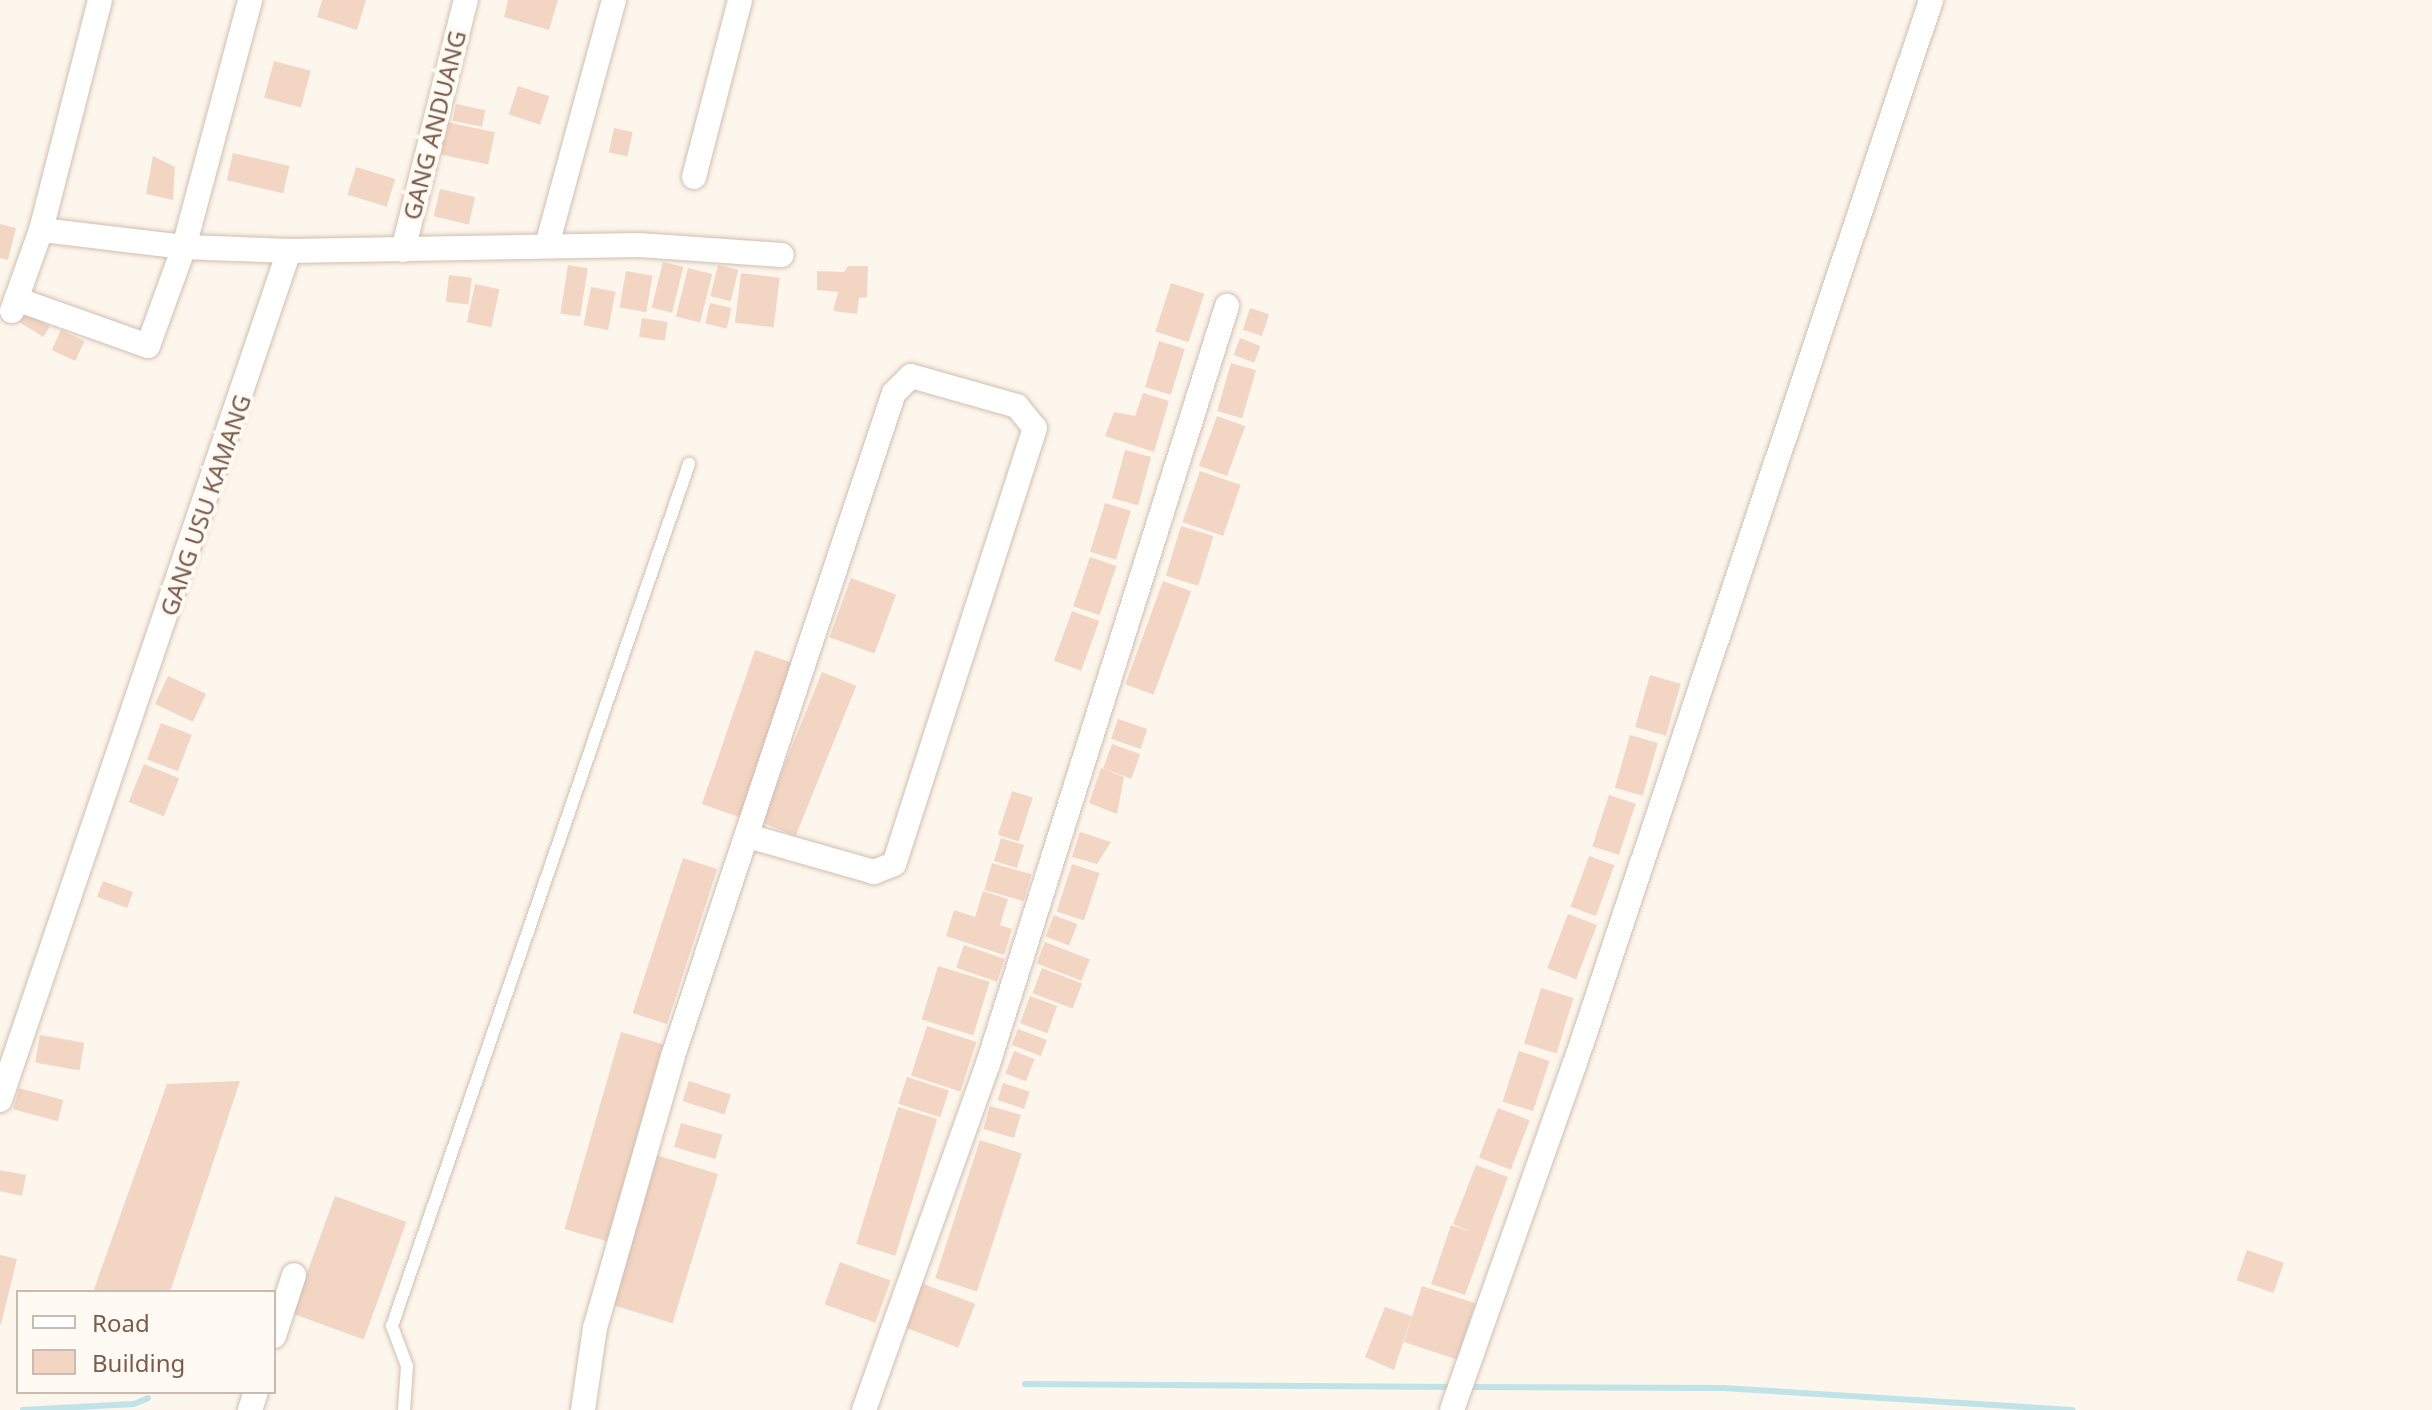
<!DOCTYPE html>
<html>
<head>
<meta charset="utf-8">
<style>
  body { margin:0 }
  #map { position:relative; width:2432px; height:1410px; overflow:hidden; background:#fdf6ec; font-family:"Noto Sans",sans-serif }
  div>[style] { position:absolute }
  .stream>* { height:6px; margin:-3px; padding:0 3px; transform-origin:3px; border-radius:3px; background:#bfe3e8 }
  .building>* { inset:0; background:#f3d5c3; transform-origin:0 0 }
  .roads { filter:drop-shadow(0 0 2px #d1beb0) drop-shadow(0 0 2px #d1beb0) }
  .lane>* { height:12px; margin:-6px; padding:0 6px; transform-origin:6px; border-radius:6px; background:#fff }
  .street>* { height:24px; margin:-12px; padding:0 12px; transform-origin:12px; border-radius:12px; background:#fff }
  span { translate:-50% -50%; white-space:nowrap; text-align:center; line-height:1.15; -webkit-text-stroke:8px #fffaf3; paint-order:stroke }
  .street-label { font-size:24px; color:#7a5c4d }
  .legend { position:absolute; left:16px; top:1290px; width:260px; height:104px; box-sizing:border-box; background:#fffaf3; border:2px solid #cabbb1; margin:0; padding:10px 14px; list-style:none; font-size:24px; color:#7a5c4d }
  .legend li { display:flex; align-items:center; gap:16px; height:40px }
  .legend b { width:40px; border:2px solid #cabbb1 }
</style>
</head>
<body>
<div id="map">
  <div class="stream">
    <i style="left:1025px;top:1384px;width:428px;rotate:0.4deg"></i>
    <i style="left:1468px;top:1387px;width:255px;rotate:0.2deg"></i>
    <i style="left:1723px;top:1388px;width:350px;rotate:3.6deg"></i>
    <i style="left:23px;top:1410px;width:111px;rotate:-3.1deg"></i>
    <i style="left:134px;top:1404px;width:15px;rotate:-23deg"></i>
  </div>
  <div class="building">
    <i style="clip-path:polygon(322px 0,366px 0,357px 30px,317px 17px)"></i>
    <i style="clip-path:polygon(508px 0,558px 0,549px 30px,504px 17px)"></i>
    <i style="left:274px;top:61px;width:38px;height:38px;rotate:15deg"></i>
    <i style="left:518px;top:86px;width:33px;height:30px;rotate:18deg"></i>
    <i style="left:456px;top:104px;width:30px;height:17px;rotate:12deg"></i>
    <i style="left:447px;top:122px;width:49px;height:33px;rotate:12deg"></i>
    <i style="left:614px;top:128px;width:19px;height:25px;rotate:12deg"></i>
    <i style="left:233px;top:153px;width:58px;height:28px;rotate:13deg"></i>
    <i style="clip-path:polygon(153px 156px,175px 167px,173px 200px,146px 194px)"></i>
    <i style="left:356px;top:167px;width:41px;height:29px;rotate:17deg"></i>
    <i style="left:440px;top:189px;width:36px;height:28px;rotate:13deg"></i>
    <i style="clip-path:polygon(0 224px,16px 228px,8px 260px,0 258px)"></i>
    <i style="left:663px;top:262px;width:21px;height:47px;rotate:14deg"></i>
    <i style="left:568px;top:265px;width:20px;height:49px;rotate:9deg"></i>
    <i style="left:718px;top:265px;width:21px;height:32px;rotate:14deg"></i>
    <i style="clip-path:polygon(848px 266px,868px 266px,867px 297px,859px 298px,857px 314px,833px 311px,838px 292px,817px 290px,817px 271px,844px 272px)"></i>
    <i style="left:688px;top:268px;width:25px;height:50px;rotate:14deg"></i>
    <i style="left:626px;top:271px;width:27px;height:37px;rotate:10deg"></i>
    <i style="left:741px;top:273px;width:39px;height:50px;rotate:7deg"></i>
    <i style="left:449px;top:275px;width:23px;height:27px;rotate:7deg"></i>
    <i style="left:1171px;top:283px;width:35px;height:51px;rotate:18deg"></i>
    <i style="left:475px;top:284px;width:25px;height:39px;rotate:12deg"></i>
    <i style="left:591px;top:287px;width:25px;height:39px;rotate:11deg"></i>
    <i style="left:710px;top:303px;width:22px;height:21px;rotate:13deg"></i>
    <i style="left:1250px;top:308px;width:20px;height:23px;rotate:18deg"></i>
    <i style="left:26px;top:312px;width:28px;height:12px;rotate:32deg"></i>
    <i style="left:642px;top:318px;width:26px;height:19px;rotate:9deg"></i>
    <i style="left:61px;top:330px;width:26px;height:22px;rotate:25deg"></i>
    <i style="left:1240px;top:338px;width:22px;height:18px;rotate:21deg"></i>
    <i style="left:1159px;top:341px;width:27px;height:48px;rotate:17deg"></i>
    <i style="left:1231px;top:363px;width:26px;height:50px;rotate:16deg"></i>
    <i style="clip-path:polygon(1143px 393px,1169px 401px,1154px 452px,1105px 436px,1114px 412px,1135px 416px)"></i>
    <i style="left:1217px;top:416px;width:30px;height:53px;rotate:20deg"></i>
    <i style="left:1125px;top:450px;width:27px;height:50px;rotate:15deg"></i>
    <i style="left:1200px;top:471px;width:43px;height:54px;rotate:19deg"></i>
    <i style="left:1105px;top:503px;width:27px;height:51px;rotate:17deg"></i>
    <i style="left:1181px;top:526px;width:34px;height:52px;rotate:17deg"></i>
    <i style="left:1090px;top:557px;width:28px;height:52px;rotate:19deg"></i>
    <i style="left:851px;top:578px;width:48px;height:63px;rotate:20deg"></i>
    <i style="left:1163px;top:581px;width:30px;height:110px;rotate:20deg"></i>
    <i style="left:1072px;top:611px;width:29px;height:53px;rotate:20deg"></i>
    <i style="left:755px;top:650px;width:40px;height:163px;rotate:19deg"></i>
    <i style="left:822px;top:672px;width:37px;height:162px;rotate:22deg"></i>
    <i style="left:1650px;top:675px;width:32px;height:54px;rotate:16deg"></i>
    <i style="left:168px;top:676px;width:42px;height:31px;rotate:25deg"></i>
    <i style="left:1118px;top:719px;width:31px;height:21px;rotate:19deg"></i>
    <i style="left:161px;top:723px;width:33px;height:39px;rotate:21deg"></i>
    <i style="left:1630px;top:735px;width:29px;height:55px;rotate:16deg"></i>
    <i style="left:1112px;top:744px;width:30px;height:26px;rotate:20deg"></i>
    <i style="left:144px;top:764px;width:38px;height:41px;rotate:22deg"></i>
    <i style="clip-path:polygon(1101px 768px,1124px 777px,1117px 814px,1089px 803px)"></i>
    <i style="left:1012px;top:791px;width:22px;height:46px;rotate:18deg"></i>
    <i style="left:1609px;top:795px;width:28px;height:54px;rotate:18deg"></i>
    <i style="clip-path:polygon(1080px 832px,1111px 842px,1097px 864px,1072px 857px)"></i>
    <i style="left:1001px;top:838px;width:24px;height:24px;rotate:17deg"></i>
    <i style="left:1589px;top:856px;width:27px;height:54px;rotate:20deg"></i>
    <i style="left:683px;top:858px;width:36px;height:163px;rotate:18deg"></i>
    <i style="left:992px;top:863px;width:41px;height:28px;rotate:16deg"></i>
    <i style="left:1072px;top:864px;width:29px;height:50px;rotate:18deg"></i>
    <i style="left:103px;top:881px;width:32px;height:17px;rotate:20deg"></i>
    <i style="clip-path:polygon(983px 891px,1008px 899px,1000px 925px,1012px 929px,1004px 955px,946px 936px,954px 910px,975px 917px)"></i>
    <i style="left:1568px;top:914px;width:31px;height:58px;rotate:21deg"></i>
    <i style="left:1054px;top:915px;width:25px;height:23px;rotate:21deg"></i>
    <i style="left:1045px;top:942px;width:48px;height:23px;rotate:21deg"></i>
    <i style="left:964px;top:945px;width:43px;height:24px;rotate:19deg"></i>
    <i style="left:938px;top:966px;width:54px;height:56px;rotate:17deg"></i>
    <i style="left:1042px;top:968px;width:43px;height:27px;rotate:21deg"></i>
    <i style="left:1541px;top:988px;width:34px;height:58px;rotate:17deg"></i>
    <i style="left:1030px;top:996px;width:29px;height:29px;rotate:20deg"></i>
    <i style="left:927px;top:1026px;width:52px;height:52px;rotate:18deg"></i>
    <i style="left:1018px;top:1029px;width:31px;height:17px;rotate:21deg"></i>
    <i style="left:621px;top:1032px;width:44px;height:205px;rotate:16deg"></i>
    <i style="left:40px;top:1035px;width:45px;height:28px;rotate:10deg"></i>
    <i style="left:1014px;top:1051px;width:22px;height:24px;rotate:21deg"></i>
    <i style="left:1519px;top:1051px;width:32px;height:53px;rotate:18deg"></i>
    <i style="left:907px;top:1077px;width:44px;height:28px;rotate:18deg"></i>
    <i style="clip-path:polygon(240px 1081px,170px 1292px,93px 1292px,167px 1084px)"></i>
    <i style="left:689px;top:1081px;width:44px;height:21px;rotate:18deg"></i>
    <i style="left:1003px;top:1083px;width:28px;height:18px;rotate:18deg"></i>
    <i style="left:19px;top:1088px;width:46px;height:22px;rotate:15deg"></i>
    <i style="left:990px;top:1106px;width:32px;height:24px;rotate:16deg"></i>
    <i style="left:898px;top:1107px;width:41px;height:143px;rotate:17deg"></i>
    <i style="left:1498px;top:1108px;width:34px;height:53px;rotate:21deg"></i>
    <i style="left:681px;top:1123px;width:43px;height:25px;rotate:16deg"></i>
    <i style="left:980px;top:1140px;width:44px;height:145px;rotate:18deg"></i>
    <i style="left:656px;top:1155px;width:65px;height:156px;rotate:17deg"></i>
    <i style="clip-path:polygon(1476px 1165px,1508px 1177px,1465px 1295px,1431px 1284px,1451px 1225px,1472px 1232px,1453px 1224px)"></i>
    <i style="clip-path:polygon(0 1170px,26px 1175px,22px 1196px,0 1191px)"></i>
    <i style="left:335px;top:1196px;width:76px;height:125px;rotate:20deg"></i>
    <i style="left:2247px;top:1250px;width:39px;height:32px;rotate:19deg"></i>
    <i style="clip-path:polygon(0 1255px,17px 1259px,1px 1324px,0 1324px)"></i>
    <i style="left:840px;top:1262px;width:54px;height:45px;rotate:20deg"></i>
    <i style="left:921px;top:1283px;width:58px;height:47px;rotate:21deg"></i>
    <i style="left:1422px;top:1286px;width:56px;height:59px;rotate:18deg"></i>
    <i style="clip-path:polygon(1385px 1307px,1412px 1316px,1394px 1370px,1365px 1357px)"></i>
  </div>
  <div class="roads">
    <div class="lane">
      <i style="left:404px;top:1410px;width:44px;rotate:-86.1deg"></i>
      <i style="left:407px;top:1366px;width:43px;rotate:-110.6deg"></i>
      <i style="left:392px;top:1326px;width:912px;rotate:-70.99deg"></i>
    </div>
    <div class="street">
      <i style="left:694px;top:177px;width:183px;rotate:-75.4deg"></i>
      <i style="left:547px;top:245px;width:254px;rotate:-74.7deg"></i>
      <i style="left:403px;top:250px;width:258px;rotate:-75.9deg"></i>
      <i style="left:289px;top:251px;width:350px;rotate:-1deg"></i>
      <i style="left:639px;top:245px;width:143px;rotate:4deg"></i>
      <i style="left:16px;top:299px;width:140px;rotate:19.6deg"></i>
      <i style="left:148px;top:346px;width:105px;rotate:-70deg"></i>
      <i style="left:184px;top:247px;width:144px;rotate:-173.2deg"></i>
      <i style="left:12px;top:311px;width:86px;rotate:-70.3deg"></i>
      <i style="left:41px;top:230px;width:237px;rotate:-75.6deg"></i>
      <i style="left:0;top:1100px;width:897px;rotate:-71.2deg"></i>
      <i style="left:289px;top:251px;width:105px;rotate:-177.8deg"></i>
      <i style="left:184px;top:247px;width:256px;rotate:-75deg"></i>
      <i style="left:274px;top:1336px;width:64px;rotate:-71.8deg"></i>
      <i style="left:250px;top:1410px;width:19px;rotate:-72deg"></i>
      <i style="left:583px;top:1410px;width:83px;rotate:-81.7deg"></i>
      <i style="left:595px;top:1328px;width:283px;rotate:-74deg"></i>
      <i style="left:673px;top:1056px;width:699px;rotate:-71.57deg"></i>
      <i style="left:894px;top:393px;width:24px;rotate:-45deg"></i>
      <i style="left:911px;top:376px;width:110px;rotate:15.8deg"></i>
      <i style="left:1017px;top:406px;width:28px;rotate:51deg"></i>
      <i style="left:1035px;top:428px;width:458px;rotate:107.9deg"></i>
      <i style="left:894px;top:864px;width:22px;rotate:158deg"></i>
      <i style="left:874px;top:872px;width:131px;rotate:-164.1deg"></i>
      <i style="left:864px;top:1410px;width:368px;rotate:-70.3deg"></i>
      <i style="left:988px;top:1064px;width:795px;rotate:-72.5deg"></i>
      <i style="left:1452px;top:1410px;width:365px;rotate:-70.5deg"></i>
      <i style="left:1574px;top:1066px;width:1124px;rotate:-71.48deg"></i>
    </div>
  </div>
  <div class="street-label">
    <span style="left:434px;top:125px;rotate:-76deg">GANG ANDUANG</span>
    <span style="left:205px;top:505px;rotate:-71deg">GANG USU KAMANG</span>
  </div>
  <ul class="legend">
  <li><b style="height:10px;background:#fff"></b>Road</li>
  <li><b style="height:22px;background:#f3d5c3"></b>Building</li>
  </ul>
</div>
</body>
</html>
